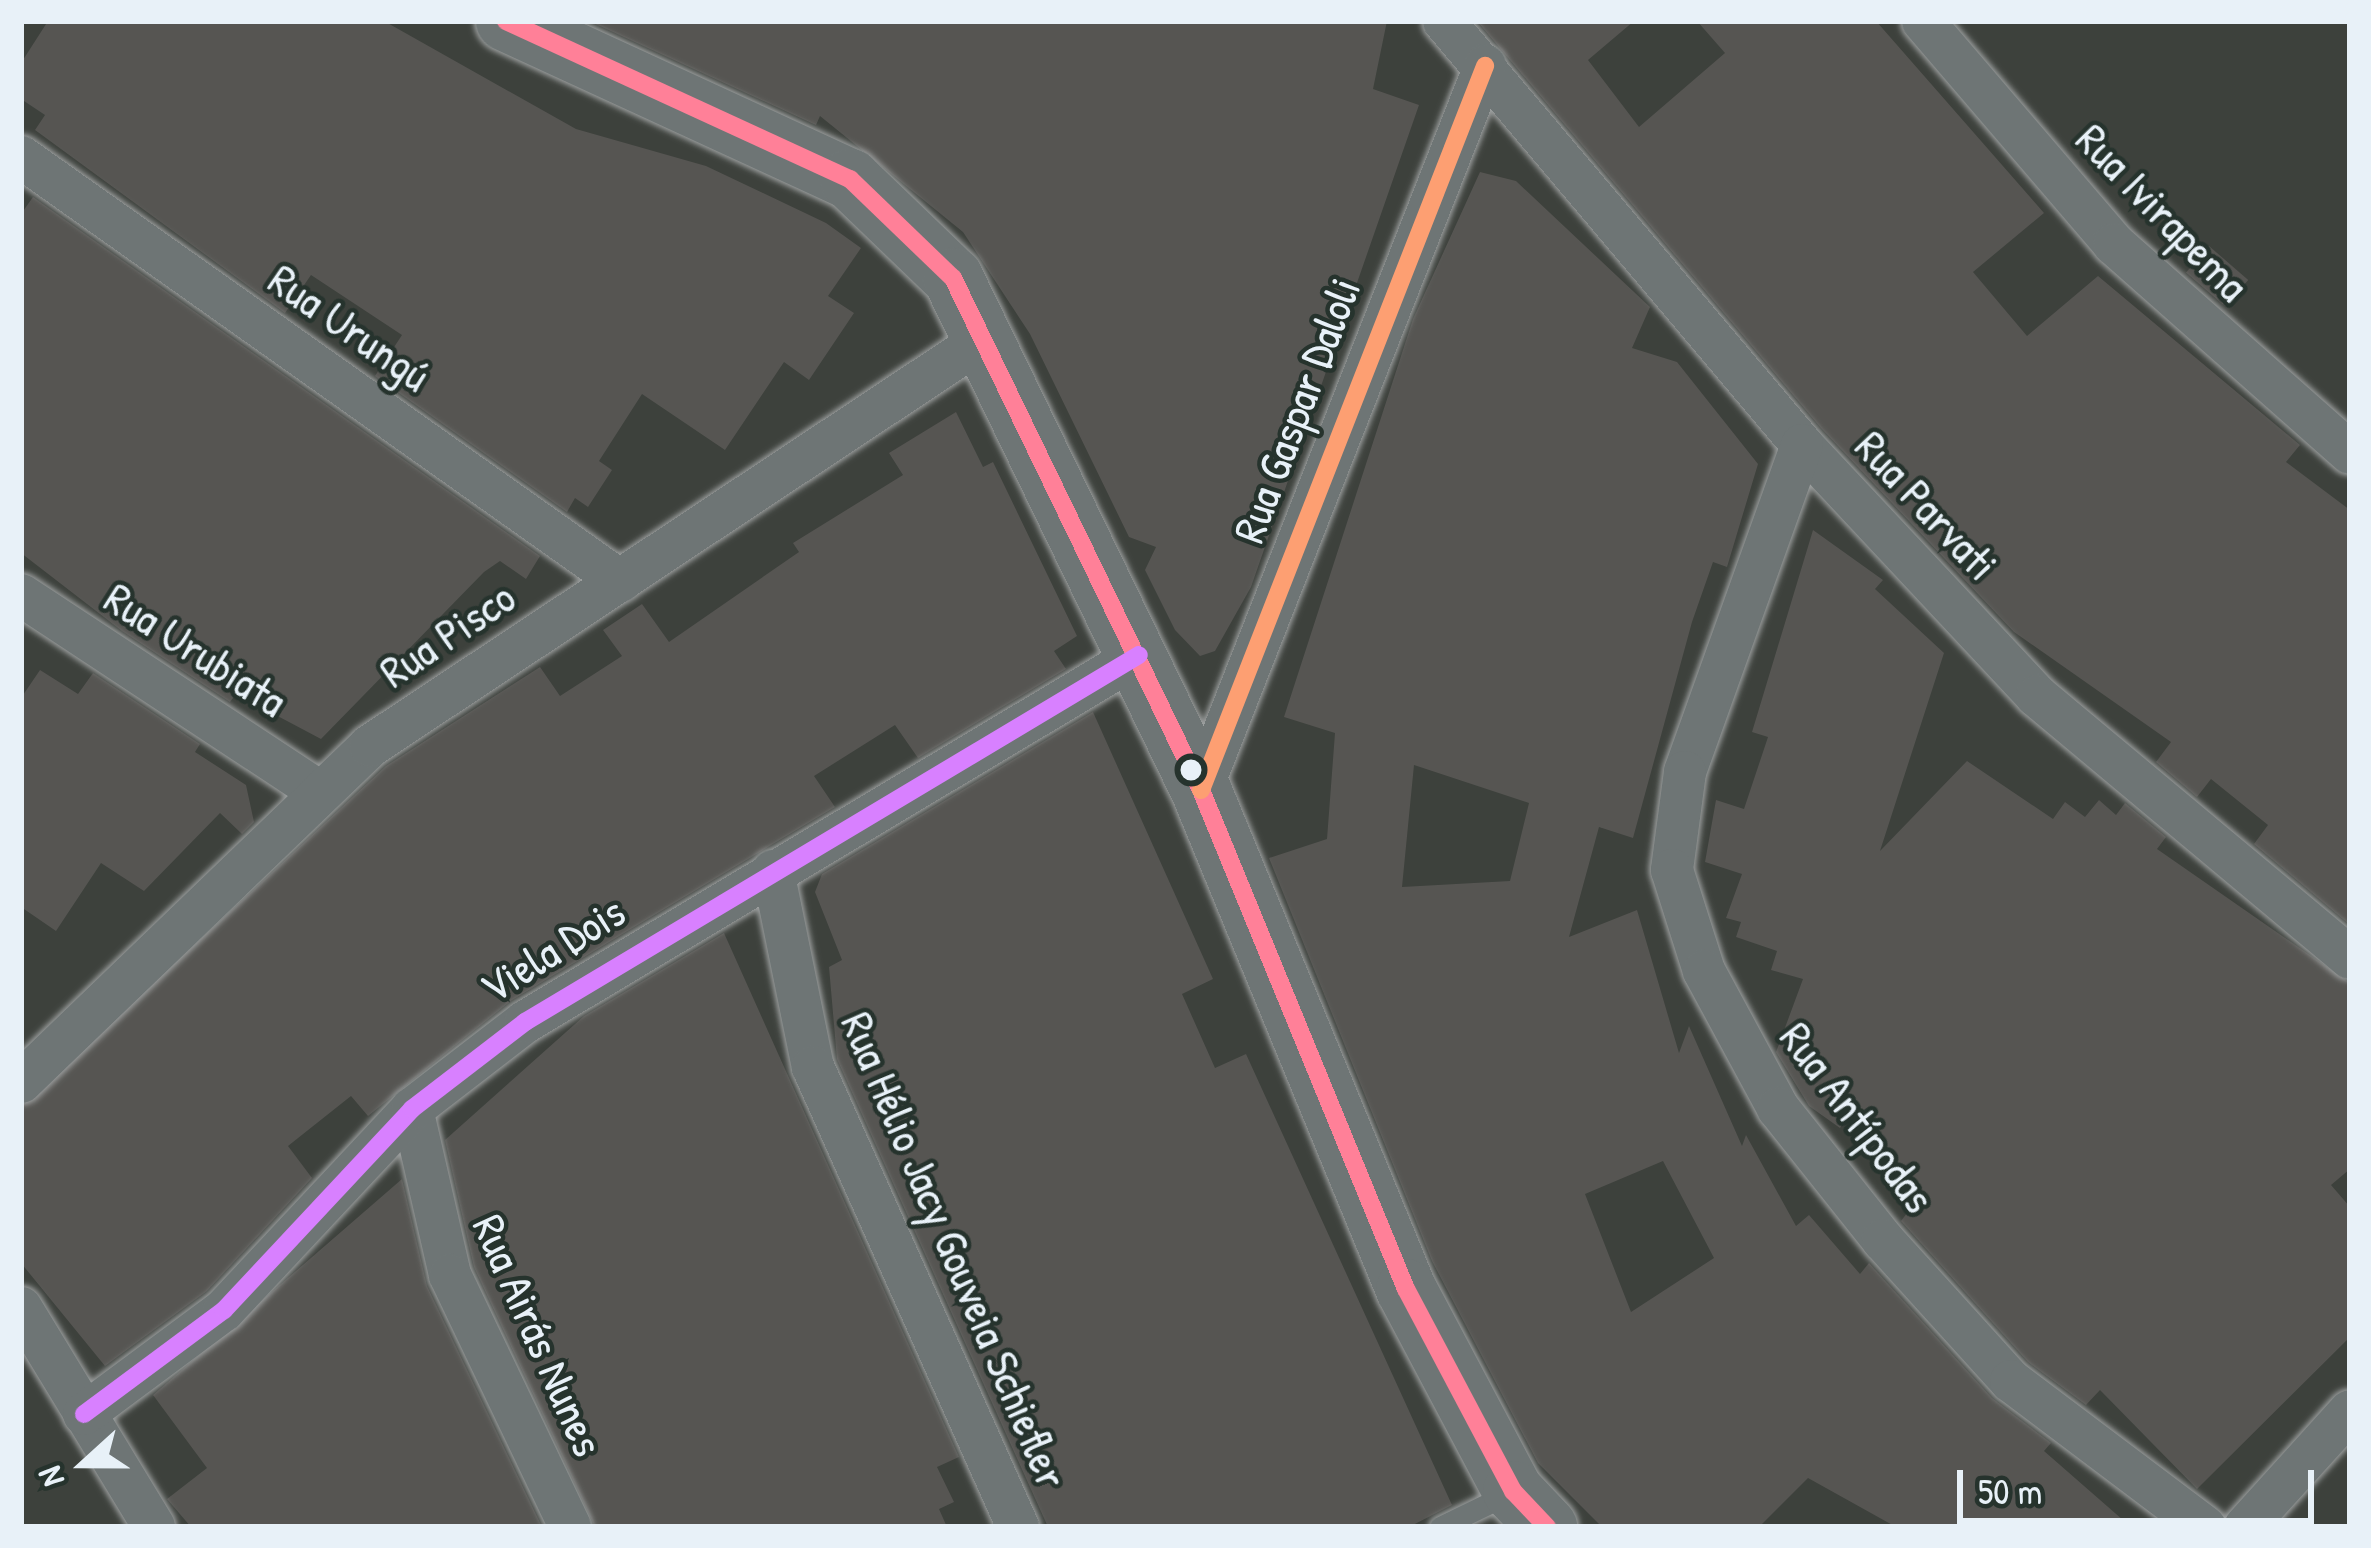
<!DOCTYPE html>
<html>
<head>
<meta charset="utf-8">
<style>
  body { margin:0 }
  #map { position:relative; width:2371px; height:1548px; overflow:hidden; background:#3d413c; font-family:"Patrick Hand",sans-serif }
  div>[style] { position:absolute }
  .building>* { inset:0; background:#565552; transform-origin:0 0 }
  .roads { filter:drop-shadow(0 0 3px #9ea1a1) drop-shadow(0 0 3px #9ea1a1) }
  .lane>* { height:21px; margin:-10.5px; padding:0 10.5px; transform-origin:10.5px; border-radius:10.5px; background:#6e7575 }
  .street>* { height:42px; margin:-21px; padding:0 21px; transform-origin:21px; border-radius:21px; background:#6e7575 }
  .secondary>* { height:60px; margin:-30px; padding:0 30px; transform-origin:30px; border-radius:30px; background:#6e7575 }
  .bus-1>* { height:18px; margin:-9px; padding:0 9px; transform-origin:9px; border-radius:9px; background:#ff8098 }
  .bus-2>* { height:18px; margin:-9px; padding:0 9px; transform-origin:9px; border-radius:9px; background:#fd9f72 }
  .bus-3>* { height:18px; margin:-9px; padding:0 9px; transform-origin:9px; border-radius:9px; background:#d880ff }
  .dots>* { width:33px; height:33px; translate:-50% -50%; box-sizing:border-box; border:6px solid #26332d; border-radius:50% }
  span { translate:-50% -50%; white-space:nowrap; text-align:center; line-height:1.15; -webkit-text-stroke:9px #26332d; paint-order:stroke }
  .street-label { font-size:45px; color:#e8f1f8 }
  .frame { position:absolute; inset:0; border:24px solid #e8f1f8; pointer-events:none }
  .north { position:absolute; left:24px; top:1404px; width:120px; height:120px; -webkit-text-stroke:9px #26332d; paint-order:stroke; rotate:249deg; font-size:33px; font-weight:700; line-height:48px; text-align:center; color:#e8f1f8 }
  .north::after { content:''; display:block; margin:auto; width:42px; height:54px; background:#e8f1f8; clip-path:polygon(50% 0,100% 100%,50% 72%,0 100%) }
  .scale { position:absolute; left:1957px; top:1470px; width:357px; height:54px; box-sizing:border-box; border:6px solid #e8f1f8; border-top:0; padding-left:15px; font-size:36px; line-height:42px; white-space:nowrap; color:#e8f1f8; -webkit-text-stroke:9px #26332d; paint-order:stroke }
</style>
</head>
<body>
<div id="map">
  <div class="building">
    <i style="clip-path:polygon(48px 21px,384px 21px,576px 129px,706px 166px,826px 223px,861px 248px,828px 296px,854px 313px,809px 380px,784px 362px,725px 450px,642px 394px,599px 461px,612px 470px,588px 507px,575px 498px,567px 512px,375px 376px,402px 335px,311px 275px,285px 313px,35px 130px,45px 115px,21px 99px,21px 63px)"></i>
    <i style="clip-path:polygon(589px 21px,1387px 21px,1373px 89px,1419px 105px,1251px 587px,1215px 651px,1200px 656px,1175px 630px,1145px 570px,1156px 547px,1129px 537px,1030px 334px,963px 232px,820px 116px,816px 125px)"></i>
    <i style="clip-path:polygon(1477px 21px,1634px 21px,1588px 60px,1639px 127px,1725px 53px,1697px 21px,1876px 21px,2044px 213px,1973px 272px,2027px 336px,2098px 276px,2300px 445px,2286px 462px,2350px 510px,2350px 925px,2254px 844px,2268px 825px,2211px 779px,2197px 797px,2156px 762px,2171px 742px,2014px 632px,1821px 428px)"></i>
    <i style="clip-path:polygon(evenodd,1480px 172px,1516px 181px,1650px 307px,1632px 348px,1677px 362px,1758px 464px,1727px 567px,1713px 562px,1692px 622px,1633px 838px,1599px 827px,1569px 937px,1637px 910px,1679px 1053px,1689px 1026px,1742px 1146px,1746px 1135px,1796px 1226px,1809px 1215px,1860px 1274px,1869px 1263px,1992px 1398px,2051px 1443px,2044px 1451px,2131px 1527px,1896px 1527px,1808px 1478px,1759px 1527px,1602px 1527px,1538px 1463px,1432px 1261px,1269px 858px,1327px 839px,1335px 733px,1284px 717px,1413px 319px,1480px 172px,1414px 765px,1529px 803px,1510px 881px,1402px 887px,1414px 765px,1480px 172px,1663px 1161px,1714px 1258px,1631px 1312px,1585px 1194px,1663px 1161px)"></i>
    <i style="clip-path:polygon(33px 197px,540px 556px,526px 579px,500px 561px,484px 572px,321px 739px,236px 694px,230px 702px,122px 631px,21px 553px,21px 214px)"></i>
    <i style="left:2209px;top:246px;width:52px;height:35px;rotate:41deg"></i>
    <i style="clip-path:polygon(956px 412px,983px 467px,993px 462px,1077px 636px,1054px 651px,1066px 669px,918px 758px,895px 725px,814px 776px,835px 807px,512px 1000px,368px 1116px,351px 1096px,288px 1146px,312px 1178px,207px 1291px,105px 1366px,21px 1263px,21px 1107px,386px 766px,540px 667px,560px 696px,622px 656px,603px 630px,642px 604px,669px 642px,799px 552px,793px 543px,903px 475px,889px 453px)"></i>
    <i style="clip-path:polygon(1813px 530px,1883px 580px,1875px 589px,1944px 653px,1880px 851px,1967px 761px,2053px 819px,2065px 802px,2085px 817px,2099px 800px,2116px 815px,2125px 803px,2166px 837px,2157px 849px,2350px 983px,2350px 1169px,2331px 1185px,2350px 1207px,2350px 1337px,2197px 1489px,2100px 1390px,2086px 1405px,2028px 1362px,1901px 1221px,1922px 1193px,1849px 1113px,1840px 1128px,1809px 1106px,1776px 1052px,1803px 979px,1771px 970px,1777px 951px,1736px 937px,1741px 922px,1726px 918px,1742px 874px,1705px 862px,1716px 800px,1744px 809px,1768px 737px,1752px 732px)"></i>
    <i style="clip-path:polygon(40px 670px,78px 694px,93px 673px,200px 744px,195px 752px,246px 785px,254px 822px,242px 834px,220px 813px,144px 891px,101px 863px,56px 931px,21px 907px,21px 698px)"></i>
    <i style="clip-path:polygon(1093px 712px,1213px 979px,1182px 994px,1215px 1068px,1246px 1054px,1452px 1505px,1409px 1527px,1048px 1527px,837px 1059px,829px 967px,842px 960px,815px 892px,822px 874px)"></i>
    <i style="clip-path:polygon(724px 933px,959px 1457px,937px 1467px,954px 1502px,939px 1509px,947px 1527px,595px 1527px,474px 1267px,445px 1140px,584px 1016px)"></i>
    <i style="clip-path:polygon(402px 1179px,427px 1286px,542px 1527px,191px 1527px,167px 1499px,207px 1468px,153px 1395px)"></i>
  </div>
  <div class="roads">
    <div class="lane">
      <i style="left:1440px;top:1527px;width:78px;rotate:-25.9deg"></i>
    </div>
    <div class="street">
      <i style="left:1444px;top:21px;width:555px;rotate:49.82deg"></i>
      <i style="left:1802px;top:445px;width:344px;rotate:46.9deg"></i>
      <i style="left:2037px;top:696px;width:408px;rotate:39.9deg"></i>
      <i style="left:1923px;top:21px;width:294px;rotate:49.4deg"></i>
      <i style="left:2114px;top:244px;width:315px;rotate:41.5deg"></i>
      <i style="left:21px;top:157px;width:734px;rotate:35.29deg"></i>
      <i style="left:1802px;top:445px;width:347px;rotate:109.7deg"></i>
      <i style="left:1685px;top:772px;width:99px;rotate:97.6deg"></i>
      <i style="left:1672px;top:870px;width:106px;rotate:72.4deg"></i>
      <i style="left:1704px;top:971px;width:156px;rotate:61.6deg"></i>
      <i style="left:1778px;top:1108px;width:169px;rotate:51.5deg"></i>
      <i style="left:1883px;top:1240px;width:190px;rotate:47.8deg"></i>
      <i style="left:2011px;top:1381px;width:243px;rotate:37deg"></i>
      <i style="left:21px;top:595px;width:352px;rotate:33.4deg"></i>
      <i style="left:1201px;top:790px;width:778px;rotate:-68.58deg"></i>
      <i style="left:773px;top:871px;width:200px;rotate:78.5deg"></i>
      <i style="left:813px;top:1067px;width:504px;rotate:65.98deg"></i>
      <i style="left:21px;top:1082px;width:484px;rotate:-43.9deg"></i>
      <i style="left:370px;top:746px;width:737px;rotate:-33.54deg"></i>
      <i style="left:412px;top:1109px;width:170px;rotate:77.1deg"></i>
      <i style="left:450px;top:1275px;width:279px;rotate:64.5deg"></i>
      <i style="left:21px;top:1308px;width:256px;rotate:58.7deg"></i>
      <i style="left:84px;top:1414px;width:174px;rotate:-36.6deg"></i>
      <i style="left:224px;top:1310px;width:275px;rotate:-46.9deg"></i>
      <i style="left:412px;top:1109px;width:143px;rotate:-37.6deg"></i>
      <i style="left:525px;top:1022px;width:715px;rotate:-30.87deg"></i>
      <i style="left:2245px;top:1527px;width:156px;rotate:-47.8deg"></i>
    </div>
    <div class="secondary">
      <i style="left:506px;top:21px;width:379px;rotate:24.7deg"></i>
      <i style="left:850px;top:179px;width:143px;rotate:43.9deg"></i>
      <i style="left:953px;top:278px;width:569px;rotate:64.16deg"></i>
      <i style="left:1201px;top:790px;width:539px;rotate:67.67deg"></i>
      <i style="left:1406px;top:1289px;width:229px;rotate:62.1deg"></i>
      <i style="left:1513px;top:1491px;width:50px;rotate:46.6deg"></i>
    </div>
  </div>
  <div class="bus-1">
    <i style="left:506px;top:21px;width:379px;rotate:24.7deg"></i>
    <i style="left:850px;top:179px;width:143px;rotate:43.9deg"></i>
    <i style="left:953px;top:278px;width:569px;rotate:64.16deg"></i>
    <i style="left:1201px;top:790px;width:539px;rotate:67.67deg"></i>
    <i style="left:1406px;top:1289px;width:229px;rotate:62.1deg"></i>
    <i style="left:1513px;top:1491px;width:50px;rotate:46.6deg"></i>
  </div>
  <div class="bus-2">
    <i style="left:1201px;top:790px;width:778px;rotate:-68.58deg"></i>
  </div>
  <div class="bus-3">
    <i style="left:84px;top:1414px;width:174px;rotate:-36.6deg"></i>
    <i style="left:224px;top:1310px;width:275px;rotate:-46.9deg"></i>
    <i style="left:412px;top:1109px;width:143px;rotate:-37.6deg"></i>
    <i style="left:525px;top:1022px;width:715px;rotate:-30.87deg"></i>
  </div>
  <div class="dots">
    <i style="left:1191px;top:770px;background:#e8f1f8"></i>
  </div>
  <div class="street-label">
    <span style="left:2163px;top:212px;rotate:46deg">Rua Ivirapema</span>
    <span style="left:350px;top:327px;rotate:35deg">Rua Urungú</span>
    <span style="left:1296px;top:410px;rotate:-69deg">Rua Gaspar Daloli</span>
    <span style="left:1927px;top:505px;rotate:47deg">Rua Parvati</span>
    <span style="left:447px;top:634px;rotate:-34deg">Rua Pisco</span>
    <span style="left:196px;top:649px;rotate:33deg">Rua Urubiata</span>
    <span style="left:552px;top:949px;rotate:-32deg">Viela Dois</span>
    <span style="left:1858px;top:1117px;rotate:53deg">Rua Antípodas</span>
    <span style="left:955px;top:1250px;rotate:67deg">Rua Hélio Jacy Gouveia Schiefler</span>
    <span style="left:539px;top:1335px;rotate:66deg">Rua Airás Nunes</span>
  </div>
  <div class="frame"></div>
  <div class="north">N</div>
  <div class="scale">50 m</div>
</div>
</body>
</html>
